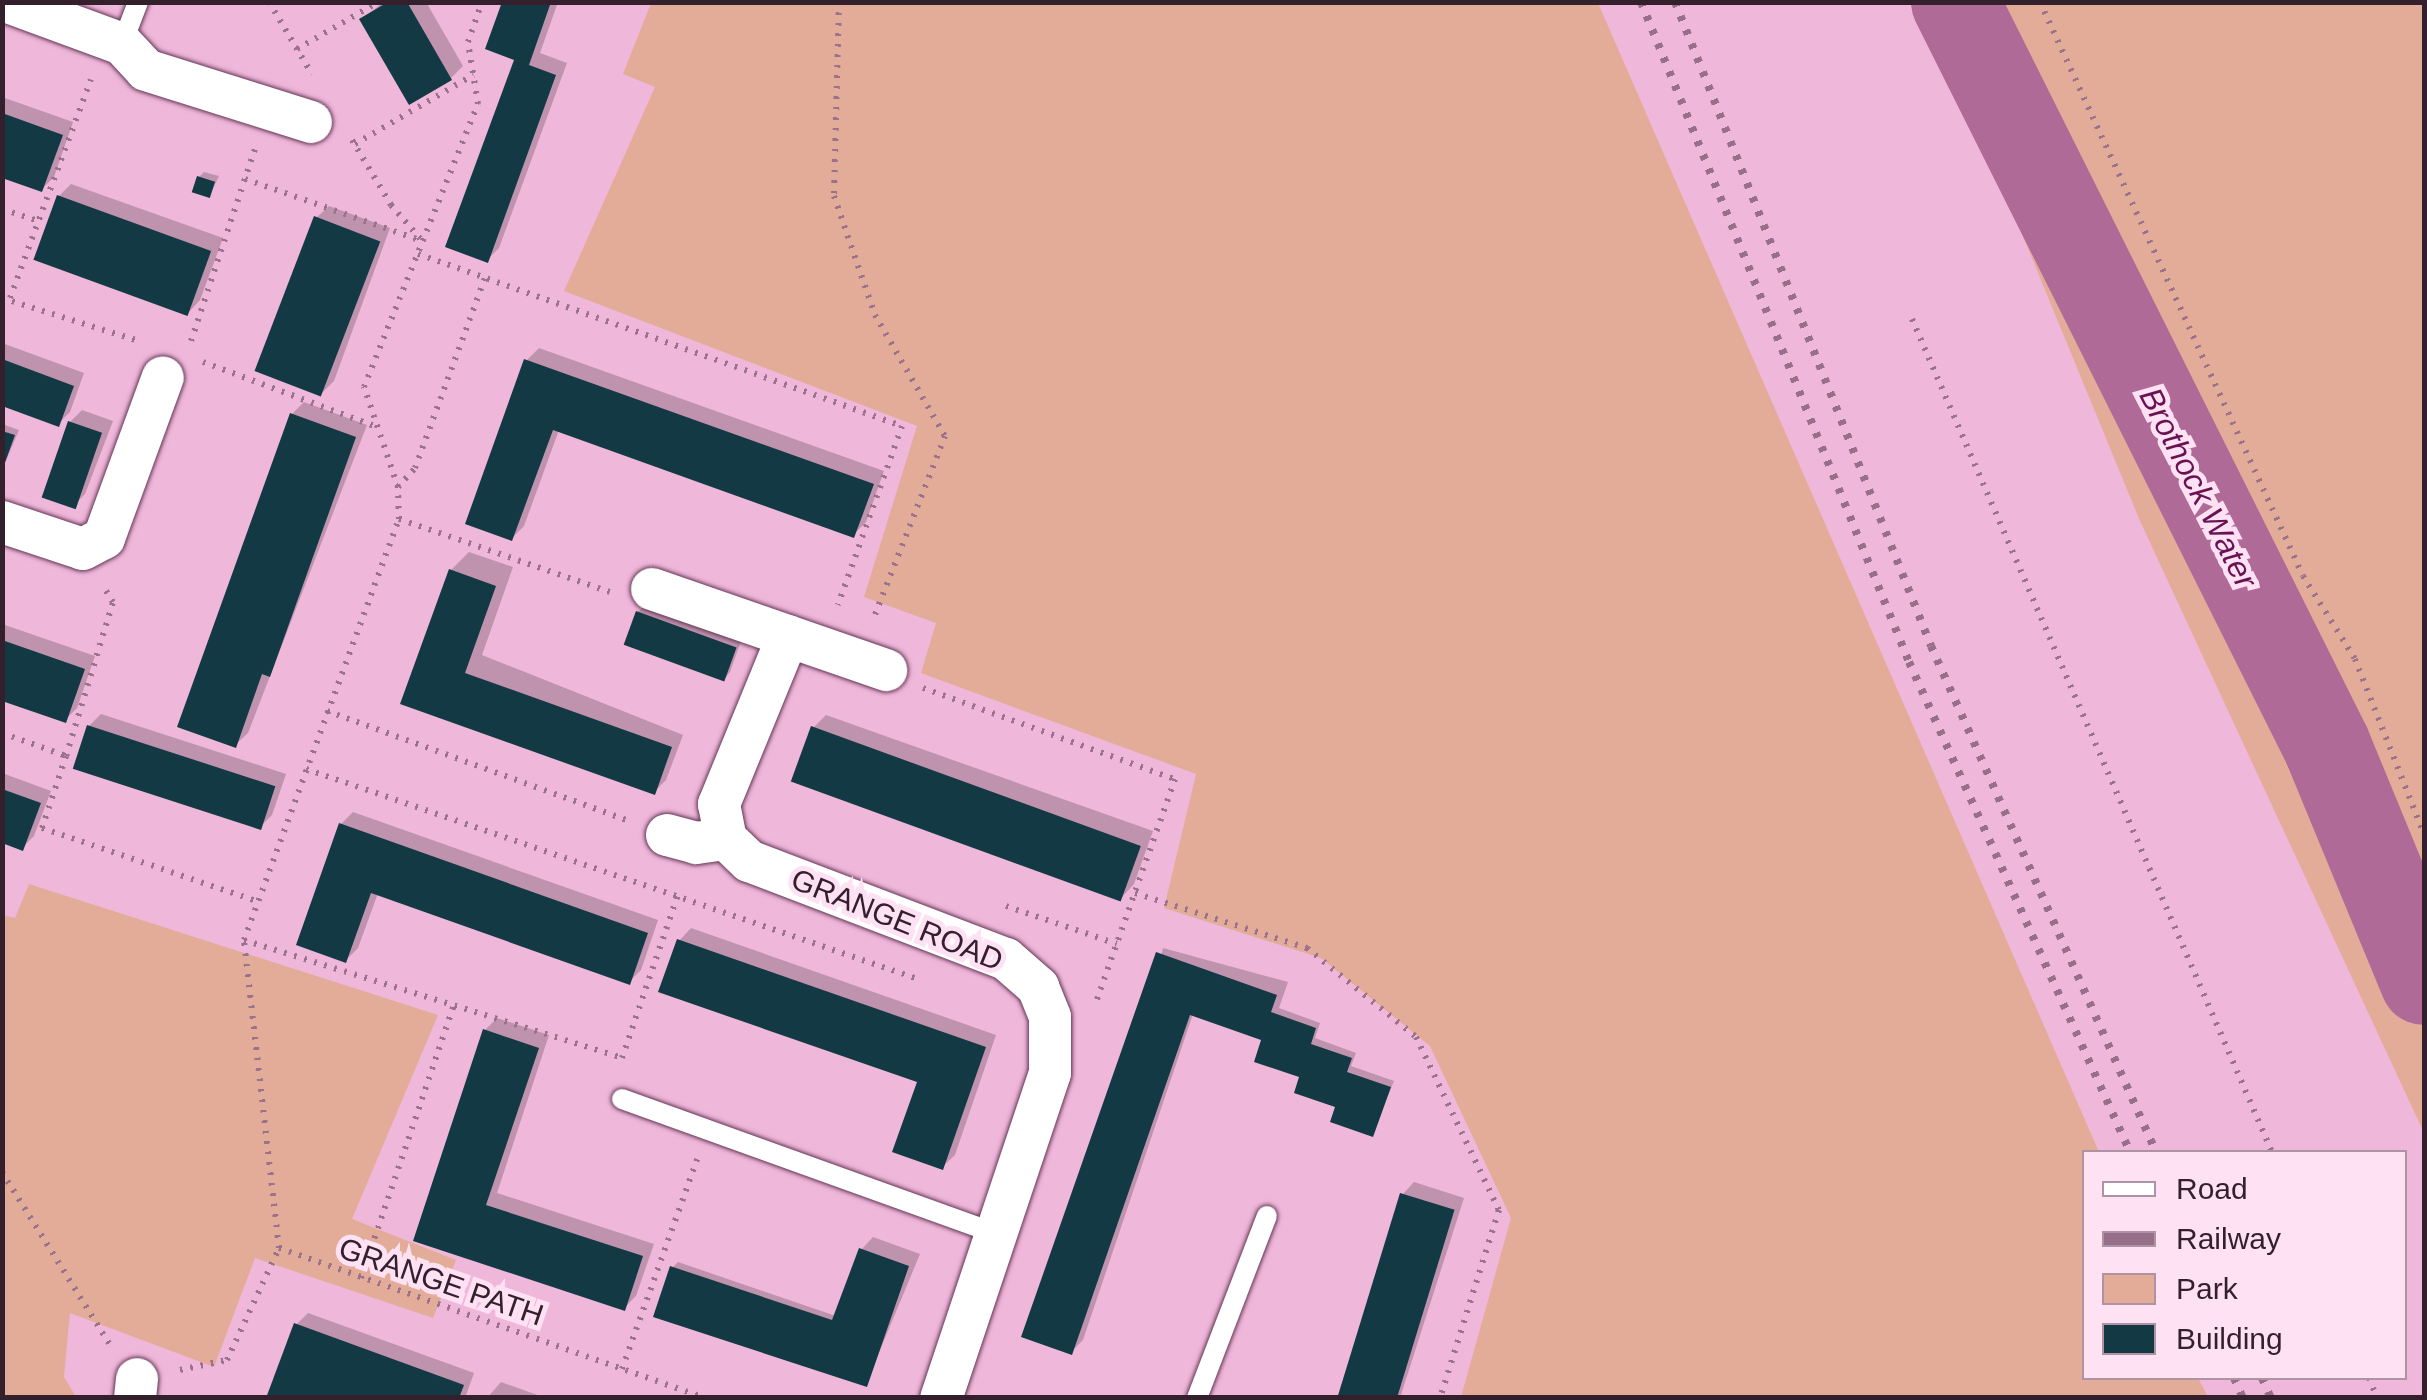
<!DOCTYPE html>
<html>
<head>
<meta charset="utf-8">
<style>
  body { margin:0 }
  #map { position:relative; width:2427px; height:1400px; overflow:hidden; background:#efb7da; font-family:Helvetica,sans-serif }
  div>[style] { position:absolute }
  .green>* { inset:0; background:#e3ac98 }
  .shadow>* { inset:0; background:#0003 }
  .river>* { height:88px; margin:-44px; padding:0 44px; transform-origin:44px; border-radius:44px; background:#af6a98 }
  .building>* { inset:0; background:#123944; transform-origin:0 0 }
  .path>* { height:6px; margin-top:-3px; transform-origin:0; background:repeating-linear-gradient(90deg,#9a728c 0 2.5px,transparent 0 10.5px) }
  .roads { filter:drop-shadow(0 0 2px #643655) drop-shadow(0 0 2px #643655) }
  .lane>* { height:20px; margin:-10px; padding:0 10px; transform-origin:10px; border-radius:10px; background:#fff }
  .street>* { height:42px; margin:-21px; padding:0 21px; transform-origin:21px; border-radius:21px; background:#fff }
  .rail>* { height:8px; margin-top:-4px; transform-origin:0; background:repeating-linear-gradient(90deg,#976f88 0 5px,transparent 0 15px) }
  span { translate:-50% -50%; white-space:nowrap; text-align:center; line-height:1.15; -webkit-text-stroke:10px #fee1f3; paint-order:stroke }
  .street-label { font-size:30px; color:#341f2d }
  .water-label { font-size:32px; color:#681252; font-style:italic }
  .frame { position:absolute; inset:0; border:5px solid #341f2d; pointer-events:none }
  .legend { position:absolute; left:2082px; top:1150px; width:325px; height:230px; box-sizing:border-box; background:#fee1f3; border:2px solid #ad93a4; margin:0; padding:12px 18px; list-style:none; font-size:30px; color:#341f2d }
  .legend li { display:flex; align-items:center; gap:20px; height:50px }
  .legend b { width:50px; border:2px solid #ad93a4 }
</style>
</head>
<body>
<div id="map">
  <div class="green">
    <i style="clip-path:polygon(651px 3px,1598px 3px,2099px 1152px,2084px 1152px,2084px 1378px,2198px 1378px,2208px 1397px,1461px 1397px,1511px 1218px,1430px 1046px,1321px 958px,1164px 908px,1196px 774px,921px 673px,936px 623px,864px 597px,917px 426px,564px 291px,655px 87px,623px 74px)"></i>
    <i style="clip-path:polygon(1927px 3px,2424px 3px,2424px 1133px,2140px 521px)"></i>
    <i style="clip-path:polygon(29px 884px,438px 1015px,352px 1219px,456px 1260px,433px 1318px,255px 1258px,214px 1367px,70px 1313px,64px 1377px,76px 1397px,3px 1397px,3px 915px,15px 918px)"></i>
  </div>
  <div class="shadow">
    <i style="clip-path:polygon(383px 2px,426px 2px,463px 66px,451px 78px,362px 20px)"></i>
    <i style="clip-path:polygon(505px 2px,558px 2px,540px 53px,567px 63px,499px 248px,487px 260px,517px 58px)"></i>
    <i style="clip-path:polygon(2px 97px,73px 122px,54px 177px,42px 189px,2px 175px)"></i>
    <i style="clip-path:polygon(204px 172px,219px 176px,210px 195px,199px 177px)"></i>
    <i style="clip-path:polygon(71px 184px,223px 238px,200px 300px,188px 313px,59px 196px)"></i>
    <i style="clip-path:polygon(329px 206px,390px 228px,334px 381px,322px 393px,316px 218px)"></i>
    <i style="clip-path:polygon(2px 343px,84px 373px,70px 412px,58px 424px,2px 403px)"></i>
    <i style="clip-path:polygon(539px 348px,884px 471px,866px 522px,853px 535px,559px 430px,524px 526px,512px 538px,527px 360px)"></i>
    <i style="clip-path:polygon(304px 402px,367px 425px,248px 733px,235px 745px,292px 414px)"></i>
    <i style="clip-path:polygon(82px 410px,113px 421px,85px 494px,72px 507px,70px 422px)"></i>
    <i style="clip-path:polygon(2px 424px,19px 430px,2px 470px)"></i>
    <i style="clip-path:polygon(469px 552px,513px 567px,482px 655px,683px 735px,666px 780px,654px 792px,403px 703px,451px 570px)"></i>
    <i style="clip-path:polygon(643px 607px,741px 641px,730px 672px,725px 678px,638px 612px)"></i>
    <i style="clip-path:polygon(2px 624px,95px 656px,77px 708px,65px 720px,2px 699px)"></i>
    <i style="clip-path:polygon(101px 714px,286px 774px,272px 815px,260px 827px,89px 726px)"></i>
    <i style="clip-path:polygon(826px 715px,1153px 831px,1134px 884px,1122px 897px,813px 728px)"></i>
    <i style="clip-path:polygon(2px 773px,51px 791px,34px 836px,22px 848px,2px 841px)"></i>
    <i style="clip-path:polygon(353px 812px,658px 920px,641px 970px,629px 982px,378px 893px,358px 948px,346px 960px,341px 824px)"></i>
    <i style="clip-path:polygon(691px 928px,996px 1035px,955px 1155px,942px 1167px,920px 1081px,679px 941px)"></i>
    <i style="clip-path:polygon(1163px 948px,1288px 982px,1279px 1008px,1320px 1023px,1315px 1038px,1356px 1053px,1351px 1066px,1394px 1081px,1372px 1134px,1267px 1030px,1193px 1014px,1083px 1340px,1071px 1352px)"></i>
    <i style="clip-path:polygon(497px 1018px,549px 1035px,497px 1193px,654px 1244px,636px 1296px,624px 1308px,416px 1239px,485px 1030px)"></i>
    <i style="clip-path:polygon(1414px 1182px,1464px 1198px,1400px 1398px,1337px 1398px,1402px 1195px)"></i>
    <i style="clip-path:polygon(873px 1237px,920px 1254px,866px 1384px,672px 1268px,678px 1262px,836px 1316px,861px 1250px)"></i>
    <i style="clip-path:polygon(308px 1313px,474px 1373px,465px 1398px,334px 1398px,296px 1325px)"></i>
    <i style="clip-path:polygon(501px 1382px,546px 1398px,487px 1398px)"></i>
  </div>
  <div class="river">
    <i style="left:1955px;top:2px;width:832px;rotate:63.43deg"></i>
    <i style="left:2327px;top:746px;width:254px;rotate:67.6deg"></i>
  </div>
  <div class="building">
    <i style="clip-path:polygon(388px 2px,407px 2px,452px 80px,409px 105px,359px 19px)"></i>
    <i style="clip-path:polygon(502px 2px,551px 2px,529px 65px,556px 75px,488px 263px,445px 247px,514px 60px,485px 49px)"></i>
    <i style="clip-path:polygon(2px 113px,63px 135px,42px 192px,2px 178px)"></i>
    <i style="left:197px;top:176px;width:19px;height:17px;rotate:18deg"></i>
    <i style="left:57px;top:195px;width:164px;height:69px;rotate:20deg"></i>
    <i style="left:314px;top:216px;width:71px;height:166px;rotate:21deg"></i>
    <i style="clip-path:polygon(2px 359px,74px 386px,59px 427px,2px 406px)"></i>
    <i style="clip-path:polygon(524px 359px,874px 484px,854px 538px,553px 430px,512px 541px,465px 524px)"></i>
    <i style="clip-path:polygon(290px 413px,356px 437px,270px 677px,262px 674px,236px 748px,177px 727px)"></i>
    <i style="left:68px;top:421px;width:36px;height:81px;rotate:19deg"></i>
    <i style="clip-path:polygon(2px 431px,15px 435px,3px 468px,2px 468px)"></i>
    <i style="clip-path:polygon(449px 569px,496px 586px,465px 673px,672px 747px,655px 795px,400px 704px)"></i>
    <i style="left:636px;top:611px;width:107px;height:36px;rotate:20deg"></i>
    <i style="clip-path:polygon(2px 640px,85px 669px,66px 723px,2px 701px)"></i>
    <i style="left:87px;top:725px;width:198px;height:46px;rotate:18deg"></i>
    <i style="left:811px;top:726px;width:351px;height:59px;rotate:20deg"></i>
    <i style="clip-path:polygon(2px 789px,41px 803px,23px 851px,2px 843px)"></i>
    <i style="clip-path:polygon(339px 823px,648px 933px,630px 985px,371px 893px,346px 963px,296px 945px)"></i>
    <i style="clip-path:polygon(677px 939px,986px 1047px,943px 1170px,892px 1152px,917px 1082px,658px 992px)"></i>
    <i style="clip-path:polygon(1156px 952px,1277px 995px,1271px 1012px,1316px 1028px,1311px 1044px,1352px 1058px,1347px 1072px,1391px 1087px,1373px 1137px,1330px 1122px,1335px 1107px,1294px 1093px,1299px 1077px,1254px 1062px,1261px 1040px,1190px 1015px,1072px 1355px,1021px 1337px)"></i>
    <i style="clip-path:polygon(483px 1029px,539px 1048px,486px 1205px,643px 1256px,625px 1311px,413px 1241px)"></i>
    <i style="left:1400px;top:1193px;width:57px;height:215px;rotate:17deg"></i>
    <i style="clip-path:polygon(859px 1248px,909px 1266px,867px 1387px,653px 1317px,670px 1266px,832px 1320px)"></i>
    <i style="clip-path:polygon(294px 1323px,464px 1385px,459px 1398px,266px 1398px)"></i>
  </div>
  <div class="path">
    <i style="left:269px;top:2px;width:84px;rotate:59.2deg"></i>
    <i style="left:839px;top:2px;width:194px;rotate:91.5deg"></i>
    <i style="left:834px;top:196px;width:126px;rotate:71deg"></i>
    <i style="left:875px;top:315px;width:140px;rotate:60deg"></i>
    <i style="left:945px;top:436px;width:194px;rotate:111.4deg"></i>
    <i style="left:2040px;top:2px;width:631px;rotate:65.38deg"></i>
    <i style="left:2303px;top:576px;width:98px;rotate:57.9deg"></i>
    <i style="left:2355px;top:659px;width:188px;rotate:68.5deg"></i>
    <i style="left:297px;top:49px;width:94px;rotate:-30.1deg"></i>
    <i style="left:352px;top:140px;width:76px;rotate:59deg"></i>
    <i style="left:391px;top:205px;width:49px;rotate:49.1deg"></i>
    <i style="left:355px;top:144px;width:137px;rotate:-30.3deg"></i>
    <i style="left:245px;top:179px;width:188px;rotate:19.3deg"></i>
    <i style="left:2px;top:209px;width:38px;rotate:18deg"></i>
    <i style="left:418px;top:254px;width:514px;rotate:19.56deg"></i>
    <i style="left:902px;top:426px;width:190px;rotate:109.7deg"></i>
    <i style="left:2px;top:298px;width:144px;rotate:17.4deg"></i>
    <i style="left:10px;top:298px;width:233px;rotate:-69.7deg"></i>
    <i style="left:1912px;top:319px;width:907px;rotate:66.63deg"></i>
    <i style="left:191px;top:341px;width:202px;rotate:-71.6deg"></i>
    <i style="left:203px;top:362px;width:183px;rotate:20.5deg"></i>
    <i style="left:398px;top:487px;width:25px;rotate:-48deg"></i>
    <i style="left:415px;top:468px;width:202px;rotate:-69.8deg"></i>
    <i style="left:399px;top:519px;width:223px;rotate:19.1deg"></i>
    <i style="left:923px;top:688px;width:268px;rotate:19.9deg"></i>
    <i style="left:1175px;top:779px;width:240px;rotate:109.5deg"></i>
    <i style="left:327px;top:711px;width:319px;rotate:20deg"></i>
    <i style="left:2px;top:733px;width:68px;rotate:19.8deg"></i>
    <i style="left:66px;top:756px;width:161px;rotate:-73deg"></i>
    <i style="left:113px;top:602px;width:15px;rotate:-122deg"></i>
    <i style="left:66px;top:756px;width:76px;rotate:108.4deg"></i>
    <i style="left:42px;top:828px;width:227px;rotate:18.8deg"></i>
    <i style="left:306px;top:769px;width:644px;rotate:18.94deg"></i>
    <i style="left:1135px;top:893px;width:181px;rotate:17.7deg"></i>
    <i style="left:1307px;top:948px;width:141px;rotate:39.2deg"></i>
    <i style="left:1416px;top:1037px;width:192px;rotate:64.4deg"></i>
    <i style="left:1499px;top:1210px;width:197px;rotate:107.4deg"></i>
    <i style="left:1006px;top:906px;width:117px;rotate:18.9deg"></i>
    <i style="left:244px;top:940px;width:396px;rotate:17.3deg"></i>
    <i style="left:622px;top:1058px;width:173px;rotate:-71.1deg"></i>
    <i style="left:2px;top:1172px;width:204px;rotate:58deg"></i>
    <i style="left:279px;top:1248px;width:310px;rotate:-96.5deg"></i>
    <i style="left:244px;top:940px;width:449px;rotate:-69.8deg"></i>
    <i style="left:399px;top:519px;width:32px;rotate:-92deg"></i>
    <i style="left:398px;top:487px;width:106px;rotate:-108.8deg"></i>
    <i style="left:364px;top:387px;width:305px;rotate:-68.1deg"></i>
    <i style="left:478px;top:104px;width:63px;rotate:-99.2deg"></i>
    <i style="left:468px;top:42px;width:42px;rotate:-70.7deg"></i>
    <i style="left:361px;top:1278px;width:288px;rotate:-71.2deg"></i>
    <i style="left:622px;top:1369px;width:223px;rotate:-70.3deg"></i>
    <i style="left:180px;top:1370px;width:48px;rotate:-12deg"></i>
    <i style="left:227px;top:1360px;width:123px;rotate:-65.1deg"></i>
    <i style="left:279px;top:1248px;width:452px;rotate:19.4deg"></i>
    <i style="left:2369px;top:1378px;width:22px;rotate:68deg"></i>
  </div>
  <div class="roads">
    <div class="lane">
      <i style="left:122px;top:44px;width:45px;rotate:-69.1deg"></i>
      <i style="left:622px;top:1099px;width:395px;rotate:19.8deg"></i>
      <i style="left:1197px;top:1398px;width:195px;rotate:-69deg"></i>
    </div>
    <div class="street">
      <i style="left:8px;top:2px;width:121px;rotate:20.2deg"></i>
      <i style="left:122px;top:44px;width:35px;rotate:47deg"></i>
      <i style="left:146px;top:70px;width:173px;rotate:17.5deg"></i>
      <i style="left:2px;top:522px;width:85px;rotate:18.4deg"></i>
      <i style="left:83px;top:549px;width:24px;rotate:-28deg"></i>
      <i style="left:104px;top:538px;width:171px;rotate:-69.9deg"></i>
      <i style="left:652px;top:589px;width:248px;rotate:19.1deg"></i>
      <i style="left:788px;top:636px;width:182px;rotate:112.3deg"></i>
      <i style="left:719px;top:804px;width:36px;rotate:79deg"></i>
      <i style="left:726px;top:839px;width:32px;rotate:44deg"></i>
      <i style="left:749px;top:861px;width:275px;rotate:20.9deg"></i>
      <i style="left:1006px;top:959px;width:43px;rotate:41.2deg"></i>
      <i style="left:1038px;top:987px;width:32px;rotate:68deg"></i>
      <i style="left:1050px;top:1017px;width:56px;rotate:90deg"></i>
      <i style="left:1050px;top:1073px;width:343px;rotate:108.5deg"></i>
      <i style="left:667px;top:835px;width:30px;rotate:15deg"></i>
      <i style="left:696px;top:843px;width:30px;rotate:-8deg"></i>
      <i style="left:135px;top:1398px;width:19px;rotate:-84deg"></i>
    </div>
  </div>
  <div class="rail">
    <i style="left:1641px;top:2px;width:712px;rotate:67.9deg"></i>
    <i style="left:1909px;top:662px;width:538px;rotate:65.72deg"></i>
    <i style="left:1675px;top:2px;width:693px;rotate:68.32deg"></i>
    <i style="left:1931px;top:646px;width:554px;rotate:66.03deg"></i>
    <i style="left:2234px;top:1378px;width:22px;rotate:66deg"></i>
    <i style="left:2262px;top:1378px;width:22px;rotate:66deg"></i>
  </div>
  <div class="street-label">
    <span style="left:897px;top:920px;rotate:22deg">GRANGE ROAD</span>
    <span style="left:441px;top:1282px;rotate:19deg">GRANGE PATH</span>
  </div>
  <div class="water-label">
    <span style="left:2198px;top:488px;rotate:63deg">Brothock Water</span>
  </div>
  <div class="frame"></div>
  <ul class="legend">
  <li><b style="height:12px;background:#fff"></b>Road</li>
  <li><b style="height:12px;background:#976f88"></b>Railway</li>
  <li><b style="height:28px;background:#e3ac98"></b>Park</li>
  <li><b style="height:28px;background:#123944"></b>Building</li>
  </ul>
</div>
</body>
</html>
